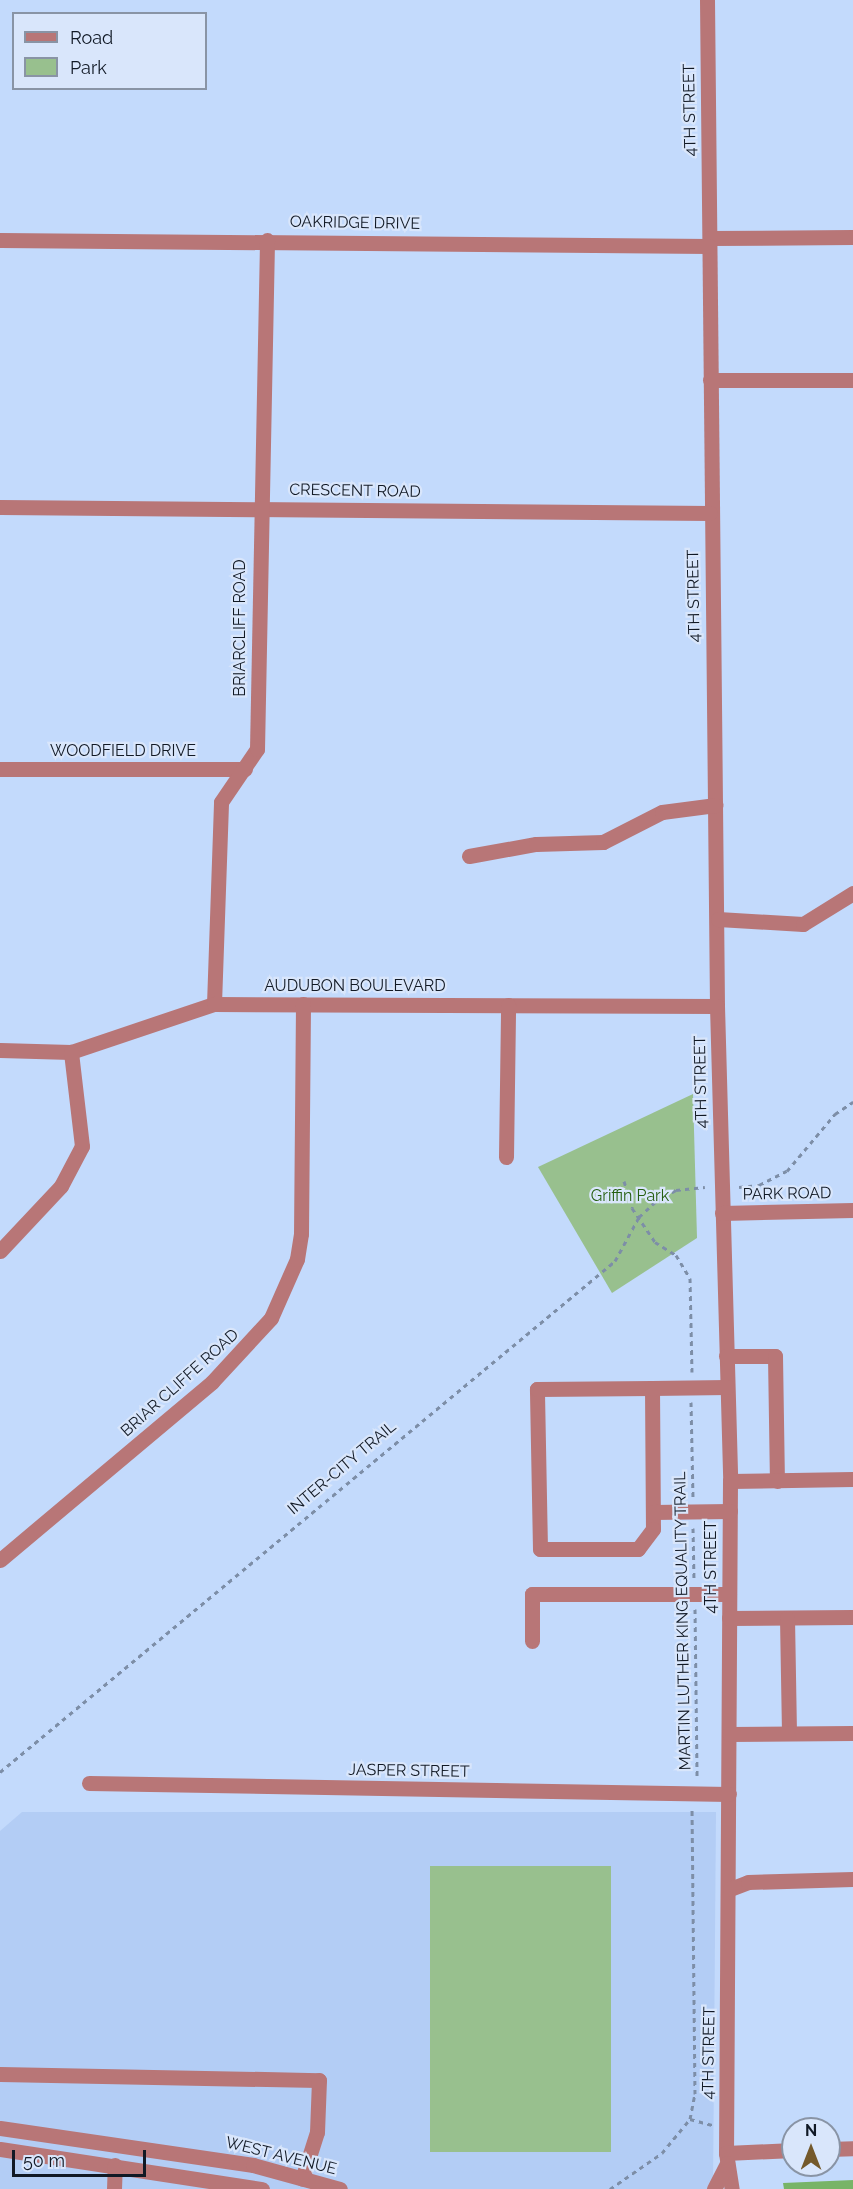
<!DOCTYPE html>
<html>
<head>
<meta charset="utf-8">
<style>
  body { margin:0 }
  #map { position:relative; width:853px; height:2189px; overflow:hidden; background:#c3dafc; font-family:Raleway,sans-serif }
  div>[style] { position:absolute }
  .built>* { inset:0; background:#b3cdf5 }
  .green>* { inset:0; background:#98c08e; transform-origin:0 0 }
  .forest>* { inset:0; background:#78b467 }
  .path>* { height:3px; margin-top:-1.5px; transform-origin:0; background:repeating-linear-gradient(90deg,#7d8ea7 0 4.5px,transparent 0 9px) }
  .minor>* { height:15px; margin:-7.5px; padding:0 7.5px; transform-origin:7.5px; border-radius:7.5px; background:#b87677 }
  span { translate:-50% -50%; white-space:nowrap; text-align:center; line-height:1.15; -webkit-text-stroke:4.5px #d9e6fb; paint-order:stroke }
  .street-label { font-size:16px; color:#111925 }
  .park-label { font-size:16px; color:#265f11 }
  .legend { position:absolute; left:12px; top:12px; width:195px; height:78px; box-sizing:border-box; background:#d9e6fb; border:2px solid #8994a5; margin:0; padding:8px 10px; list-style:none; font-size:18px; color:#111925 }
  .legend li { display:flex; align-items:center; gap:12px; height:30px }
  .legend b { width:30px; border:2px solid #8994a5 }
  .north { position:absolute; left:781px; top:2117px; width:60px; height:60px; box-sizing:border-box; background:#d9e6fb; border:2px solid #8994a5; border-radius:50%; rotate:0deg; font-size:16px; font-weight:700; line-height:24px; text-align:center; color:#111925 }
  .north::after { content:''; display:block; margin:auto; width:21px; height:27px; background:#74592b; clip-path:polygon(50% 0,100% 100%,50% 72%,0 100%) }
  .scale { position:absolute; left:12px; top:2150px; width:134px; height:27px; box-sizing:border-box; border:3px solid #111925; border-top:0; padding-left:8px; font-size:18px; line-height:21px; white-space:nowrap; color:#111925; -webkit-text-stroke:4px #d9e6fb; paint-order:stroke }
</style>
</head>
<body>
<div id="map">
  <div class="built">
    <i style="clip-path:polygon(22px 1812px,716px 1812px,713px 2189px,0 2189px,0 1831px)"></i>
  </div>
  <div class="green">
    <i style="clip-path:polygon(693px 1094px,697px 1238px,612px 1293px,538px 1167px)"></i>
    <i style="left:430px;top:1866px;width:181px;height:286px"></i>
  </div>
  <div class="forest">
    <i style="clip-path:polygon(853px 2180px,853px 2189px,784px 2189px,783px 2183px)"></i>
  </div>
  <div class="path">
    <i style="left:624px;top:1181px;width:28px;rotate:73deg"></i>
    <i style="left:632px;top:1208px;width:41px;rotate:55.9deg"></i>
    <i style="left:655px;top:1242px;width:25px;rotate:32deg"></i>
    <i style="left:676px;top:1255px;width:27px;rotate:59deg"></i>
    <i style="left:690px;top:1278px;width:94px;rotate:88.8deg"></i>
    <i style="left:739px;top:1187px;width:20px;rotate:-6deg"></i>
    <i style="left:759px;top:1185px;width:31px;rotate:-27deg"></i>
    <i style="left:787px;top:1171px;width:75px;rotate:-49.9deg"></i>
    <i style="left:835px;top:1114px;width:22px;rotate:-34deg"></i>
    <i style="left:691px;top:1402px;width:96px;rotate:88.8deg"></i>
    <i style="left:693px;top:1528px;width:50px;rotate:88.9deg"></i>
    <i style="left:695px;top:1609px;width:170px;rotate:89.3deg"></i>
    <i style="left:0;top:1772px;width:800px;rotate:-39.72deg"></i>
    <i style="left:615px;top:1261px;width:50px;rotate:-61.4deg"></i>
    <i style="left:639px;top:1217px;width:23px;rotate:-43deg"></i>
    <i style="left:656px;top:1201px;width:23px;rotate:-29deg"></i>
    <i style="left:676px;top:1190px;width:29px;rotate:-6deg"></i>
    <i style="left:690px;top:2119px;width:23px;rotate:15deg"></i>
    <i style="left:610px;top:2189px;width:63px;rotate:-34.7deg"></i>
    <i style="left:662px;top:2153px;width:44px;rotate:-50.5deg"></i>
    <i style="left:690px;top:2119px;width:25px;rotate:-79deg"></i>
    <i style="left:695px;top:2094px;width:285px;rotate:-90.6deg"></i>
  </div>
  <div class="minor">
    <i style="left:707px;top:0;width:1006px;rotate:89.43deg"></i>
    <i style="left:717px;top:1006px;width:475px;rotate:88.4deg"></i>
    <i style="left:730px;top:1481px;width:672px;rotate:90.34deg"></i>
    <i style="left:726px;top:2153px;width:36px;rotate:81deg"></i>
    <i style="left:710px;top:238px;width:143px;rotate:-0.4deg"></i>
    <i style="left:0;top:240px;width:709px;rotate:0.48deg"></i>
    <i style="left:710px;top:380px;width:143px"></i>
    <i style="left:0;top:507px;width:710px;rotate:0.48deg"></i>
    <i style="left:0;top:769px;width:245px"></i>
    <i style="left:469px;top:856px;width:68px;rotate:-10.2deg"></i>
    <i style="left:536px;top:844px;width:67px;rotate:-1.7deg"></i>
    <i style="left:603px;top:842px;width:66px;rotate:-27deg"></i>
    <i style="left:662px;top:812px;width:54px;rotate:-7.4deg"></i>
    <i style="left:718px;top:919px;width:85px;rotate:3.4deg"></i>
    <i style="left:803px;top:924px;width:59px;rotate:-31.8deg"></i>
    <i style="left:214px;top:1004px;width:202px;rotate:-88deg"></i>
    <i style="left:221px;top:802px;width:64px;rotate:-55.8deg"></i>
    <i style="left:257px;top:749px;width:509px;rotate:-88.87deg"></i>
    <i style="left:0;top:1050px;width:71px;rotate:1.6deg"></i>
    <i style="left:71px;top:1052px;width:151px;rotate:-18.6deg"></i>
    <i style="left:214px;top:1004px;width:503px;rotate:0.23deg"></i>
    <i style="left:506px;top:1157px;width:152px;rotate:-89.2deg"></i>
    <i style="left:722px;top:1213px;width:131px;rotate:-1.3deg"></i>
    <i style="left:0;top:1251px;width:89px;rotate:-46.8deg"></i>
    <i style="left:61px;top:1186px;width:45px;rotate:-62.3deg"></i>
    <i style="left:82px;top:1146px;width:95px;rotate:-96.7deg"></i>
    <i style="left:726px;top:1356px;width:49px"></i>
    <i style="left:775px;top:1356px;width:125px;rotate:89.1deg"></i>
    <i style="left:652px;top:1388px;width:141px;rotate:89.6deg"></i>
    <i style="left:653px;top:1529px;width:25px;rotate:127deg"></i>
    <i style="left:638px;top:1549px;width:98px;rotate:180deg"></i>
    <i style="left:540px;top:1549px;width:160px;rotate:-91.1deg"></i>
    <i style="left:537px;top:1389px;width:115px;rotate:-0.5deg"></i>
    <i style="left:652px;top:1388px;width:75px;rotate:-0.8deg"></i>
    <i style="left:730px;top:1481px;width:123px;rotate:-0.9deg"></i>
    <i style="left:653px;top:1512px;width:77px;rotate:-0.7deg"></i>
    <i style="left:0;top:1560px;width:277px;rotate:-40deg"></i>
    <i style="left:212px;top:1382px;width:87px;rotate:-47.3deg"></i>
    <i style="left:271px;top:1318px;width:64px;rotate:-66.2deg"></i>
    <i style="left:297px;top:1259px;width:25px;rotate:-81deg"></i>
    <i style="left:301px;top:1234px;width:230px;rotate:-89.5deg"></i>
    <i style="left:729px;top:1618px;width:124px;rotate:-0.5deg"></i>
    <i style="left:787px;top:1618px;width:115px;rotate:89deg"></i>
    <i style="left:532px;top:1641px;width:47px;rotate:-90deg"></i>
    <i style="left:532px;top:1594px;width:197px"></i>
    <i style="left:729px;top:1734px;width:124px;rotate:-0.5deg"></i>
    <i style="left:89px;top:1783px;width:640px;rotate:0.98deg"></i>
    <i style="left:730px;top:1889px;width:19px;rotate:-21deg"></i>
    <i style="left:748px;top:1882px;width:105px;rotate:-1.6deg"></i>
    <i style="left:0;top:2074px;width:319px;rotate:1.1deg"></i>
    <i style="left:319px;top:2080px;width:52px;rotate:92.2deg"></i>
    <i style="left:317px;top:2132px;width:49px;rotate:107.7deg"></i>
    <i style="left:0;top:2128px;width:256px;rotate:8.3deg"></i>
    <i style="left:253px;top:2165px;width:90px;rotate:15.4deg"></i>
    <i style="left:0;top:2149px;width:265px;rotate:8.7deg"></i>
    <i style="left:829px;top:2149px;width:24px;rotate:-2deg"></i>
    <i style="left:726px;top:2153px;width:67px;rotate:-2.6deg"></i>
    <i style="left:114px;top:2189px;width:24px;rotate:-88deg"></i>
    <i style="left:714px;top:2189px;width:29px;rotate:-63deg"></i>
  </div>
  <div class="street-label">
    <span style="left:690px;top:110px;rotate:-91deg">4TH STREET</span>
    <span style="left:355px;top:223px;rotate:1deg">OAKRIDGE DRIVE</span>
    <span style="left:355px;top:491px;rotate:1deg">CRESCENT ROAD</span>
    <span style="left:694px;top:596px;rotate:-91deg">4TH STREET</span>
    <span style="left:240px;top:628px;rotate:-90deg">BRIARCLIFF ROAD</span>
    <span style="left:123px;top:751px">WOODFIELD DRIVE</span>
    <span style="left:355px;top:986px">AUDUBON BOULEVARD</span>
    <span style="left:701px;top:1082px;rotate:-91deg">4TH STREET</span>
    <span style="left:787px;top:1194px;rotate:-1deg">PARK ROAD</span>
    <span style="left:180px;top:1383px;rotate:-42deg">BRIAR CLIFFE ROAD</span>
    <span style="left:342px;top:1468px;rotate:-40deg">INTER-CITY TRAIL</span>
    <span style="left:711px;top:1567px;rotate:-90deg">4TH STREET</span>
    <span style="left:683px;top:1621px;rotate:-91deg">MARTIN LUTHER KING EQUALITY TRAIL</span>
    <span style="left:409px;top:1771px;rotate:1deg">JASPER STREET</span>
    <span style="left:709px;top:2053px;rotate:-89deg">4TH STREET</span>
    <span style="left:281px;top:2156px;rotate:14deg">WEST AVENUE</span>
  </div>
  <div class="park-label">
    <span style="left:630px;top:1196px">Griffin Park</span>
  </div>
  <ul class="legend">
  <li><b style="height:8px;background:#b87677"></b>Road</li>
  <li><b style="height:16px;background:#98c08e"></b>Park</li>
  </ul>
  <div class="north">N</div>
  <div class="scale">50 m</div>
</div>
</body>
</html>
